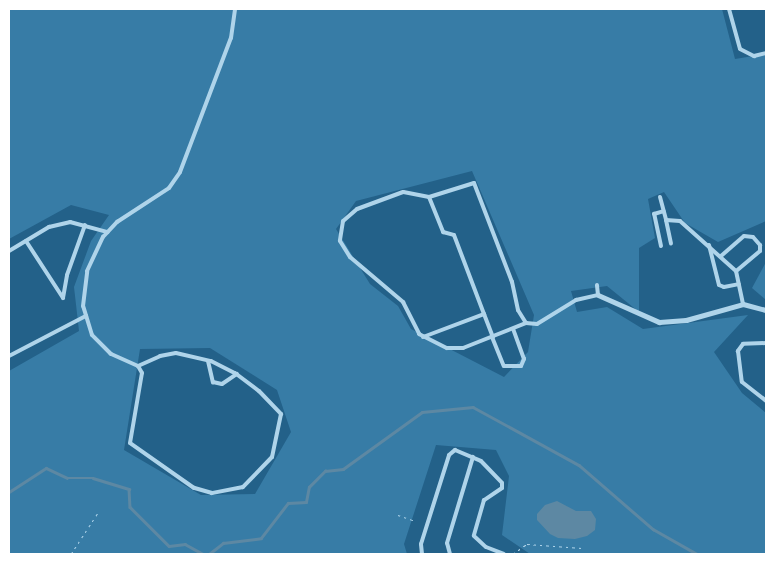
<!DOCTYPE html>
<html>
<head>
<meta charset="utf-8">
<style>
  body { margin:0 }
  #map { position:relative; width:775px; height:563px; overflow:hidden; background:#236189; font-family:"Golos Text",sans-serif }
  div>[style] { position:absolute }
  .green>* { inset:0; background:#377ca6 }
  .water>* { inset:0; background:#5d88a3 }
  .stream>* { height:2.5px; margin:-1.25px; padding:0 1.25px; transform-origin:1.25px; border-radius:1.25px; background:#5d88a3 }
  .path>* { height:1px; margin-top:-0.5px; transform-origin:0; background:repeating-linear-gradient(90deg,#afd4ea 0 2.5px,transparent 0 6.5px) }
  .lane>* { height:4px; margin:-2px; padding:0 2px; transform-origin:2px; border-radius:2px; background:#afd4ea }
  .street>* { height:5px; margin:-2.5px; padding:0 2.5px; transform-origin:2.5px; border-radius:2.5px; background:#afd4ea }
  span { translate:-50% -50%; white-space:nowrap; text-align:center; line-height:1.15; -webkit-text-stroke:4px #236189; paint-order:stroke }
  .frame { position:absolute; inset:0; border:10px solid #fff; pointer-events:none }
</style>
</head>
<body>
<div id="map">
  <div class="green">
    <i style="clip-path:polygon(evenodd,9px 9px,722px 9px,735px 59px,766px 54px,766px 221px,718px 242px,685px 223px,664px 192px,648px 199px,655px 238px,639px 248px,639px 312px,607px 286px,571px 291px,577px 312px,607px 307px,643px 329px,748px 315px,714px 352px,742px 393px,766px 413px,766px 554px,530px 554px,502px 535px,509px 476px,496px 450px,436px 445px,404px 544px,407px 554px,9px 554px,9px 371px,79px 331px,74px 287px,91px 241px,109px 215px,71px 205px,9px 239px,9px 9px,472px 171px,534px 315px,528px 352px,504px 377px,411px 329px,398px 306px,370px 284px,336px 229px,356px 201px,472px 171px,9px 9px,210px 348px,277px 390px,291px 432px,255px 494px,201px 495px,124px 450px,140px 349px,210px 348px)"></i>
    <i style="clip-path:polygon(766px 262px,766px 300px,752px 288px)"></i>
  </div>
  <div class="water">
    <i style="clip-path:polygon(557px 501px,576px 511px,591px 511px,596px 519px,595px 530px,587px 536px,575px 539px,558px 538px,550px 534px,537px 520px,537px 514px,545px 505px)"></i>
  </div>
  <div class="stream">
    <i style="left:9px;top:492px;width:44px;rotate:-33deg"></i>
    <i style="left:46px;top:468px;width:23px;rotate:25deg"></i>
    <i style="left:67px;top:478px;width:26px"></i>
    <i style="left:93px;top:478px;width:38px;rotate:17deg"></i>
    <i style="left:129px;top:489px;width:18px;rotate:87deg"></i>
    <i style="left:130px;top:507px;width:55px;rotate:45deg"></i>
    <i style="left:169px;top:546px;width:16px;rotate:-7deg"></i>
    <i style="left:185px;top:544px;width:21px;rotate:29deg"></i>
    <i style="left:209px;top:554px;width:18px;rotate:-38deg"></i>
    <i style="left:223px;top:543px;width:38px;rotate:-7deg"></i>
    <i style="left:261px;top:538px;width:44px;rotate:-52.4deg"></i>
    <i style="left:288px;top:503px;width:18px;rotate:-3deg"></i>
    <i style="left:306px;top:502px;width:15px;rotate:-79deg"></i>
    <i style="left:309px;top:487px;width:23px;rotate:-45deg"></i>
    <i style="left:325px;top:471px;width:18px;rotate:-6deg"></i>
    <i style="left:343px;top:469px;width:97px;rotate:-35.8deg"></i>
    <i style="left:422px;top:412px;width:51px;rotate:-5.6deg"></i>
    <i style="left:473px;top:407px;width:121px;rotate:28.7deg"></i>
    <i style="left:579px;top:465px;width:98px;rotate:40.9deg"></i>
    <i style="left:653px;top:529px;width:51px;rotate:29.6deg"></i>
  </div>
  <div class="path">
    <i style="left:398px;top:515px;width:18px;rotate:19deg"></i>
    <i style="left:71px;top:554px;width:51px;rotate:-56.9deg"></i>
    <i style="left:513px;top:554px;width:17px;rotate:-36deg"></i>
    <i style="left:527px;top:544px;width:55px;rotate:4.2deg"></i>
  </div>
  <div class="lane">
    <i style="left:729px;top:9px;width:41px;rotate:74.6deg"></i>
    <i style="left:740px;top:49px;width:16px;rotate:27deg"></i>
    <i style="left:754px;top:56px;width:12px;rotate:-14deg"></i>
    <i style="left:429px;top:197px;width:38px;rotate:68deg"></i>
    <i style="left:443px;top:232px;width:11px;rotate:15deg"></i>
    <i style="left:454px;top:235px;width:85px;rotate:69.2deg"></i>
    <i style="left:660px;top:197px;width:24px;rotate:75deg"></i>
    <i style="left:666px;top:220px;width:14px;rotate:4deg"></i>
    <i style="left:680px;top:221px;width:75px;rotate:41.8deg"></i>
    <i style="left:736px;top:271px;width:34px;rotate:78deg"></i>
    <i style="left:666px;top:220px;width:24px;rotate:78deg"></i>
    <i style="left:26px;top:241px;width:68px;rotate:57deg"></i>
    <i style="left:63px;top:298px;width:23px;rotate:-80deg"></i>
    <i style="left:67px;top:275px;width:53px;rotate:-70.2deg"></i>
    <i style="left:709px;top:245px;width:41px;rotate:76deg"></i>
    <i style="left:719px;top:285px;width:5px;rotate:22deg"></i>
    <i style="left:724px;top:287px;width:15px;rotate:-11deg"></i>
    <i style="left:661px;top:246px;width:33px;rotate:-102deg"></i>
    <i style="left:654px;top:214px;width:10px;rotate:-17deg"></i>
    <i style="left:9px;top:251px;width:47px;rotate:-31deg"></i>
    <i style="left:49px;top:227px;width:22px;rotate:-13deg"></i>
    <i style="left:70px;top:222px;width:39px;rotate:15deg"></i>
    <i style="left:721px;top:256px;width:30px;rotate:-41deg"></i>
    <i style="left:744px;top:236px;width:9px;rotate:6deg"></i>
    <i style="left:753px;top:237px;width:11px;rotate:49deg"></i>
    <i style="left:760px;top:245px;width:6px;rotate:90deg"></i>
    <i style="left:760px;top:251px;width:31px;rotate:140deg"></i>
    <i style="left:526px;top:323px;width:15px;rotate:-122deg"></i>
    <i style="left:518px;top:310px;width:29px;rotate:-102deg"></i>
    <i style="left:512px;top:282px;width:106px;rotate:-111deg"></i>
    <i style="left:474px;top:183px;width:47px;rotate:162.7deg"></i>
    <i style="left:429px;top:197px;width:26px;rotate:-169deg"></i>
    <i style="left:403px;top:192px;width:49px;rotate:159.7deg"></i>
    <i style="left:357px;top:209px;width:18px;rotate:139deg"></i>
    <i style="left:343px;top:221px;width:20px;rotate:99deg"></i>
    <i style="left:340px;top:241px;width:19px;rotate:58deg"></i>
    <i style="left:350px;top:257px;width:70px;rotate:40.3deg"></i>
    <i style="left:403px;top:302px;width:36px;rotate:63deg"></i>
    <i style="left:419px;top:334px;width:31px;rotate:27deg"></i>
    <i style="left:447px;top:348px;width:16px"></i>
    <i style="left:463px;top:348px;width:68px;rotate:-21.6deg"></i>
    <i style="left:526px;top:323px;width:11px;rotate:5deg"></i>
    <i style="left:537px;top:324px;width:46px;rotate:-31.6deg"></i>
    <i style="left:576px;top:300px;width:23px;rotate:-13deg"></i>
    <i style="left:598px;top:295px;width:10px;rotate:-96deg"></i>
    <i style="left:423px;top:337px;width:65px;rotate:-20.7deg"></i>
    <i style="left:484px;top:314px;width:25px;rotate:69deg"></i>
    <i style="left:492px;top:337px;width:31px;rotate:68deg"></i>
    <i style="left:504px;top:366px;width:17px"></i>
    <i style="left:521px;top:366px;width:8px;rotate:-67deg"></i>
    <i style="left:524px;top:359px;width:32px;rotate:-110deg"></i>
    <i style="left:766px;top:343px;width:23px;rotate:178deg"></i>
    <i style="left:743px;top:344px;width:9px;rotate:126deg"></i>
    <i style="left:738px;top:351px;width:31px;rotate:83deg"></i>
    <i style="left:742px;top:382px;width:31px;rotate:38deg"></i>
    <i style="left:9px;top:356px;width:87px;rotate:-27.5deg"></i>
    <i style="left:208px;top:361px;width:22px;rotate:77deg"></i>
    <i style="left:213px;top:382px;width:9px;rotate:13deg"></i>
    <i style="left:222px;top:384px;width:18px;rotate:-34deg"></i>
    <i style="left:138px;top:366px;width:24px;rotate:-24deg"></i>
    <i style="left:160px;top:356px;width:16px;rotate:-11deg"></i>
    <i style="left:176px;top:353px;width:36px;rotate:13deg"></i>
    <i style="left:211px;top:361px;width:27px;rotate:27deg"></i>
    <i style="left:235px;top:373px;width:30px;rotate:37deg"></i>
    <i style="left:259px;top:391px;width:32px;rotate:46deg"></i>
    <i style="left:281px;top:414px;width:44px;rotate:101.8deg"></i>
    <i style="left:272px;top:457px;width:42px;rotate:134deg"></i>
    <i style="left:243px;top:487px;width:32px;rotate:169deg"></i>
    <i style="left:212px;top:493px;width:19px;rotate:-164deg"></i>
    <i style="left:194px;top:488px;width:78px;rotate:-144.9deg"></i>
    <i style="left:130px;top:443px;width:71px;rotate:-80.3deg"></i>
    <i style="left:142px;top:373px;width:8px;rotate:-120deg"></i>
    <i style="left:138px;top:366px;width:30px;rotate:-156deg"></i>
    <i style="left:111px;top:354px;width:27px;rotate:-135deg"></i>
    <i style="left:92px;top:335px;width:30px;rotate:-107deg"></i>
    <i style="left:83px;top:306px;width:35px;rotate:-83deg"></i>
    <i style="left:87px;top:271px;width:38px;rotate:-65deg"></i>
    <i style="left:103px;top:237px;width:21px;rotate:-47deg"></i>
    <i style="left:117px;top:222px;width:62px;rotate:-33.2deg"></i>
    <i style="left:169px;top:188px;width:19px;rotate:-55deg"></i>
    <i style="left:180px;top:172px;width:143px;rotate:-69.2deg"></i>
    <i style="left:231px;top:38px;width:29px;rotate:-82deg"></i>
    <i style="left:422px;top:554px;width:10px;rotate:-96deg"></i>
    <i style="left:421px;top:544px;width:93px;rotate:-72.5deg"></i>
    <i style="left:449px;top:455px;width:8px;rotate:-40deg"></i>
    <i style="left:455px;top:450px;width:28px;rotate:23deg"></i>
    <i style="left:481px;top:461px;width:30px;rotate:46deg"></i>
    <i style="left:502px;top:483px;width:5px;rotate:90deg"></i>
    <i style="left:502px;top:488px;width:22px;rotate:146deg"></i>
    <i style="left:484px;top:500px;width:37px;rotate:106deg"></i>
    <i style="left:474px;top:536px;width:16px;rotate:43deg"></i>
    <i style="left:486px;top:547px;width:19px;rotate:21deg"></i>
    <i style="left:450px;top:554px;width:11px;rotate:-105deg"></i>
    <i style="left:447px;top:543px;width:90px;rotate:-73.2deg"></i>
  </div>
  <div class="street">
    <i style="left:598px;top:295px;width:67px;rotate:23.9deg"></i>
    <i style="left:659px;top:322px;width:27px;rotate:-4deg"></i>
    <i style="left:686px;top:320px;width:59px;rotate:-15.7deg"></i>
    <i style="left:743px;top:304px;width:24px;rotate:15deg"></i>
  </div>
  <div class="frame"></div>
</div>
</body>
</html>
